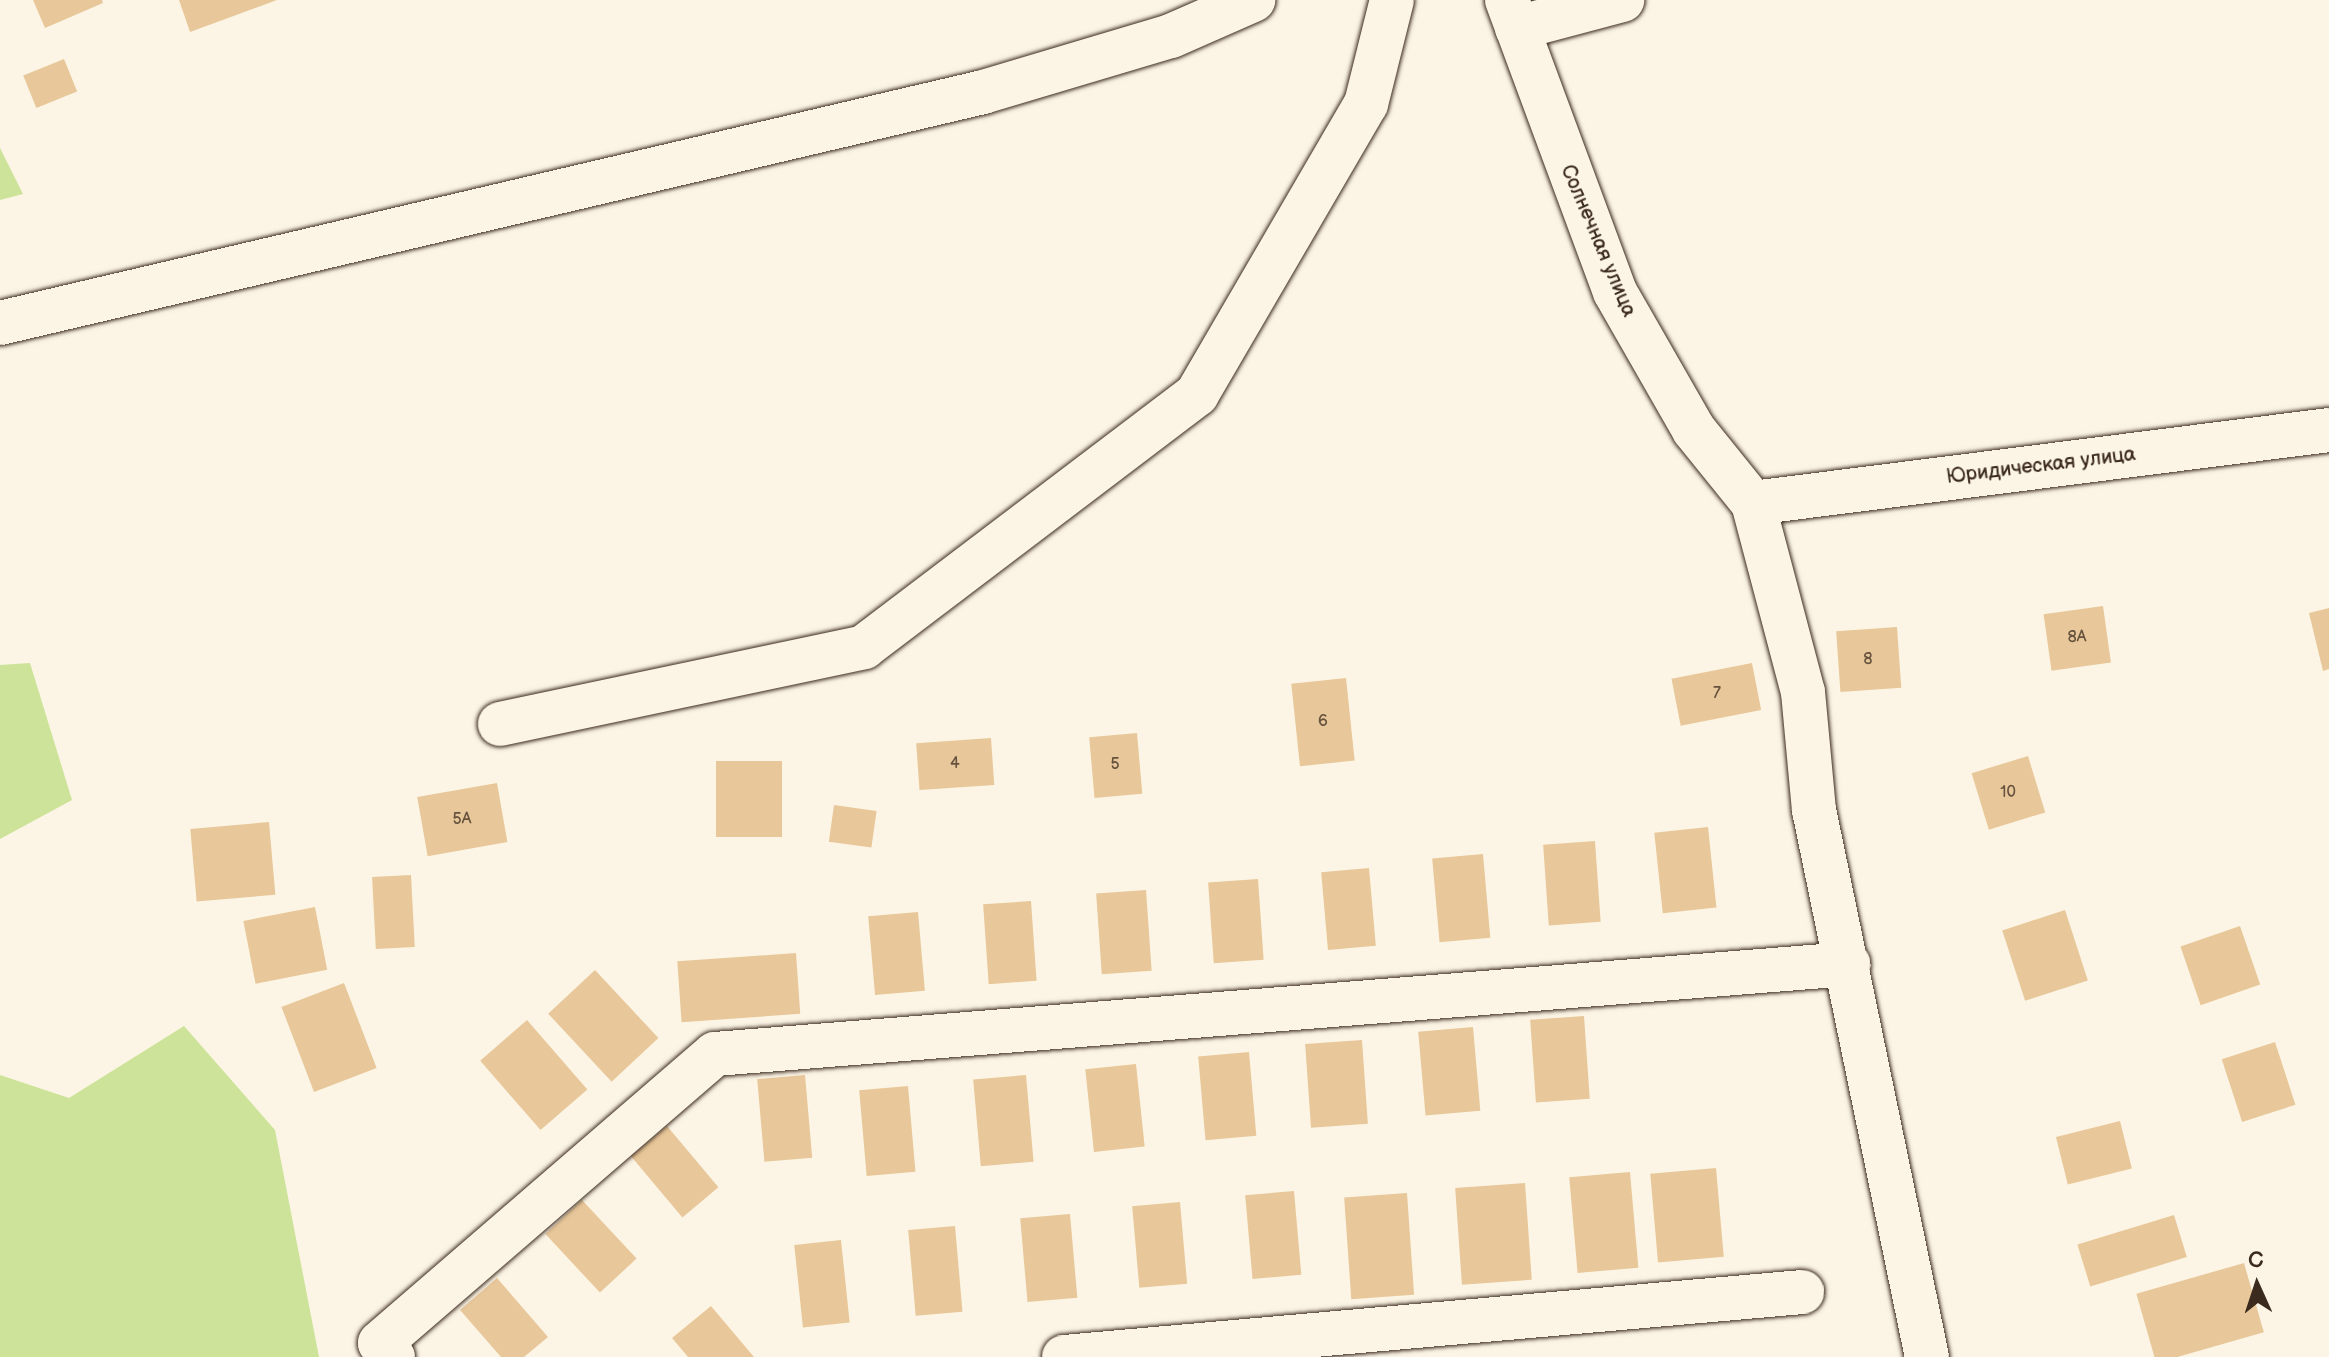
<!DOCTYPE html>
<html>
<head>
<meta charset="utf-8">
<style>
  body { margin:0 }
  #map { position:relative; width:2329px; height:1357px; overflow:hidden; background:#fcf5e5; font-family:"Balsamiq Sans",sans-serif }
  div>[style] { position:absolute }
  .green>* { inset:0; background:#cce399 }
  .building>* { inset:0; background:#e8c89a; transform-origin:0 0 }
  .roads { filter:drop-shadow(0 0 2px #3b2a1e) drop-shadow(0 0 2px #3b2a1e) }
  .minor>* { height:44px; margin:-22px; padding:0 22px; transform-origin:22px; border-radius:22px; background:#fcf5e5 }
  span { translate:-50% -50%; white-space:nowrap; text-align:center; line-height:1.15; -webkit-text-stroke:6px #fcf5e5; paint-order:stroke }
  .number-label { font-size:16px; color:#66523d }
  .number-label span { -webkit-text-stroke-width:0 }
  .street-label { font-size:20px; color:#3b2a1e }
  .north { position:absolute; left:2217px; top:1245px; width:80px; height:80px; -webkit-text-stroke:6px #fcf5e5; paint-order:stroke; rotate:357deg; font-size:22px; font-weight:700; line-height:32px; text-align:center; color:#3b2a1e }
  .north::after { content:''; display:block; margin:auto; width:28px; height:36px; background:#3b2a1e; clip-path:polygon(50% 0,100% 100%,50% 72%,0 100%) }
</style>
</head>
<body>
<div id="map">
  <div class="green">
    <i style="clip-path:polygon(0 148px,23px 194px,0 200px)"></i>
    <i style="clip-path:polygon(30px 663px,72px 800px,0 839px,0 665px)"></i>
    <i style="clip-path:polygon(184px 1026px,275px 1130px,319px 1357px,0 1357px,0 1075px,69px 1098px)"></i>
  </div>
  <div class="building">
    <i style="clip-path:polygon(33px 0,102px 0,103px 3px,45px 28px)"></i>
    <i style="clip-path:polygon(179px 0,277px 0,190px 32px)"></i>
    <i style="left:64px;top:59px;width:35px;height:44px;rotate:68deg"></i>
    <i style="left:2103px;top:606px;width:57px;height:60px;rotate:82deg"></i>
    <i style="clip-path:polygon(2329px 608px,2329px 669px,2323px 671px,2309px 613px)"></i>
    <i style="left:1897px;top:627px;width:61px;height:61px;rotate:86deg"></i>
    <i style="left:1752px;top:663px;width:48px;height:82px;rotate:79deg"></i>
    <i style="left:1346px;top:678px;width:83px;height:55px;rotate:84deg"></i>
    <i style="left:1137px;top:733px;width:61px;height:48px;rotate:85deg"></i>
    <i style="left:991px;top:738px;width:47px;height:75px;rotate:86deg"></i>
    <i style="left:2028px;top:756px;width:59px;height:59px;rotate:73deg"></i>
    <i style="left:782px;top:761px;width:76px;height:66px;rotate:90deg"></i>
    <i style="left:497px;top:783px;width:60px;height:81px;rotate:80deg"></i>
    <i style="left:834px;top:805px;width:43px;height:37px;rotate:8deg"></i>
    <i style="left:269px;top:822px;width:73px;height:79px;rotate:85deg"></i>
    <i style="left:1708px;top:827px;width:81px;height:54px;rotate:84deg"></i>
    <i style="left:1595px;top:841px;width:81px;height:52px;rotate:86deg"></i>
    <i style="left:1483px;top:854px;width:84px;height:51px;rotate:85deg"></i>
    <i style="left:1369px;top:868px;width:78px;height:48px;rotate:85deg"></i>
    <i style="left:411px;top:875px;width:72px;height:39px;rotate:87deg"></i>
    <i style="left:1258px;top:879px;width:81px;height:50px;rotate:86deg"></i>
    <i style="left:1146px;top:890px;width:81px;height:50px;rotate:86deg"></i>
    <i style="left:1031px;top:901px;width:80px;height:48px;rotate:86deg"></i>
    <i style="left:315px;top:907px;width:64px;height:73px;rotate:79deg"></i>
    <i style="left:2065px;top:910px;width:74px;height:66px;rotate:72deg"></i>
    <i style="left:918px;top:912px;width:79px;height:50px;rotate:85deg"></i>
    <i style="left:2240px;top:926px;width:62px;height:63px;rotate:71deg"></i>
    <i style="left:796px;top:953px;width:61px;height:119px;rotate:86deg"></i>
    <i style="left:595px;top:970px;width:93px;height:64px;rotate:47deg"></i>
    <i style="left:344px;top:983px;width:91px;height:67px;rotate:69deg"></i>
    <i style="left:1584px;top:1016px;width:83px;height:54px;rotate:86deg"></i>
    <i style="left:527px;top:1020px;width:92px;height:62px;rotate:49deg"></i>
    <i style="left:1473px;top:1027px;width:84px;height:55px;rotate:85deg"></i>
    <i style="left:1362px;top:1040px;width:84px;height:57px;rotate:86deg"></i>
    <i style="left:2275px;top:1042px;width:66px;height:56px;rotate:72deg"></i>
    <i style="left:1249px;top:1052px;width:84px;height:51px;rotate:85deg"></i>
    <i style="left:1136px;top:1064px;width:83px;height:51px;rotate:84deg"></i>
    <i style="left:805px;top:1075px;width:83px;height:48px;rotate:85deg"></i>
    <i style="left:1026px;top:1075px;width:87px;height:53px;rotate:85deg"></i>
    <i style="left:908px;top:1086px;width:86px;height:49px;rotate:85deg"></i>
    <i style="left:2120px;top:1121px;width:49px;height:66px;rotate:76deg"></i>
    <i style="left:667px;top:1126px;width:80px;height:47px;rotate:50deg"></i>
    <i style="left:1716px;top:1168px;width:89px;height:66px;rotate:85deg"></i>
    <i style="left:1630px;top:1172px;width:96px;height:61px;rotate:85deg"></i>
    <i style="left:1525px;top:1183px;width:97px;height:70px;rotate:86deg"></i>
    <i style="left:1294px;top:1191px;width:84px;height:49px;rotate:85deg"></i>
    <i style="left:1407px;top:1193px;width:102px;height:63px;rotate:86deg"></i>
    <i style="left:582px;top:1200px;width:80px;height:50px;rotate:47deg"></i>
    <i style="left:1180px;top:1202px;width:82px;height:48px;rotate:85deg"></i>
    <i style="left:1070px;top:1214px;width:84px;height:50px;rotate:85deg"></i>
    <i style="left:2174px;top:1215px;width:44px;height:101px;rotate:73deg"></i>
    <i style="left:955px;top:1226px;width:86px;height:47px;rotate:85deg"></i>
    <i style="left:841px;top:1240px;width:83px;height:47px;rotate:84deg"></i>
    <i style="left:2244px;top:1263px;width:72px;height:112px;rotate:74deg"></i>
    <i style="clip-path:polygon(497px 1278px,548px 1337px,524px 1357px,501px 1357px,460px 1310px)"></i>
    <i style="clip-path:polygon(711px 1306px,754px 1357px,688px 1357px,672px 1338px)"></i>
  </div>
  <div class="roads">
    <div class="minor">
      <i style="left:1507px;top:0;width:311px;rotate:69.7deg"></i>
      <i style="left:1615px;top:292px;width:159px;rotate:60.2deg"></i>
      <i style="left:1694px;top:430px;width:94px;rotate:51.1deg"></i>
      <i style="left:1753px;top:503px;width:196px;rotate:75.2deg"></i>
      <i style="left:1803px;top:692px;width:119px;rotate:84.7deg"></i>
      <i style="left:1814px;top:810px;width:559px;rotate:78.33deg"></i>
      <i style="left:1517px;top:28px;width:109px;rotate:-14.9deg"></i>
      <i style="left:0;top:323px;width:1010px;rotate:-13.22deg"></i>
      <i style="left:983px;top:92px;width:196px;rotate:-16.6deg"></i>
      <i style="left:1171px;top:36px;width:90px;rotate:-23.7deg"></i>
      <i style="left:1753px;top:503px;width:581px;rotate:-7.22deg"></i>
      <i style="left:500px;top:724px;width:372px;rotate:-11.9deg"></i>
      <i style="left:864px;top:647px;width:418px;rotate:-37.2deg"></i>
      <i style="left:1197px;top:394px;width:336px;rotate:-59.8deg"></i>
      <i style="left:1366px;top:104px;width:107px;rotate:-76deg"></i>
      <i style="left:393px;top:1357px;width:19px;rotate:-133deg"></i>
      <i style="left:380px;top:1343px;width:442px;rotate:-40.8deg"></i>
      <i style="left:715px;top:1054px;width:1137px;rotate:-4.54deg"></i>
      <i style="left:1064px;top:1357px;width:741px;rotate:-5.03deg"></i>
    </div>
  </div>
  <div class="number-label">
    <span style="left:2077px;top:638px">8А</span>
    <span style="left:1868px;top:660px">8</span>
    <span style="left:1717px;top:694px">7</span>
    <span style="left:1323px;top:722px">6</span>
    <span style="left:955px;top:764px">4</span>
    <span style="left:1115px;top:765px">5</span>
    <span style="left:2008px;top:793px">10</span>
    <span style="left:462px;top:820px">5А</span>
  </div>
  <div class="street-label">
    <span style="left:1598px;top:241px;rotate:67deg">Солнечная улица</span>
    <span style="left:2041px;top:466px;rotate:-7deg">Юридическая улица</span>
  </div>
  <div class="north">С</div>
</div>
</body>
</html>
